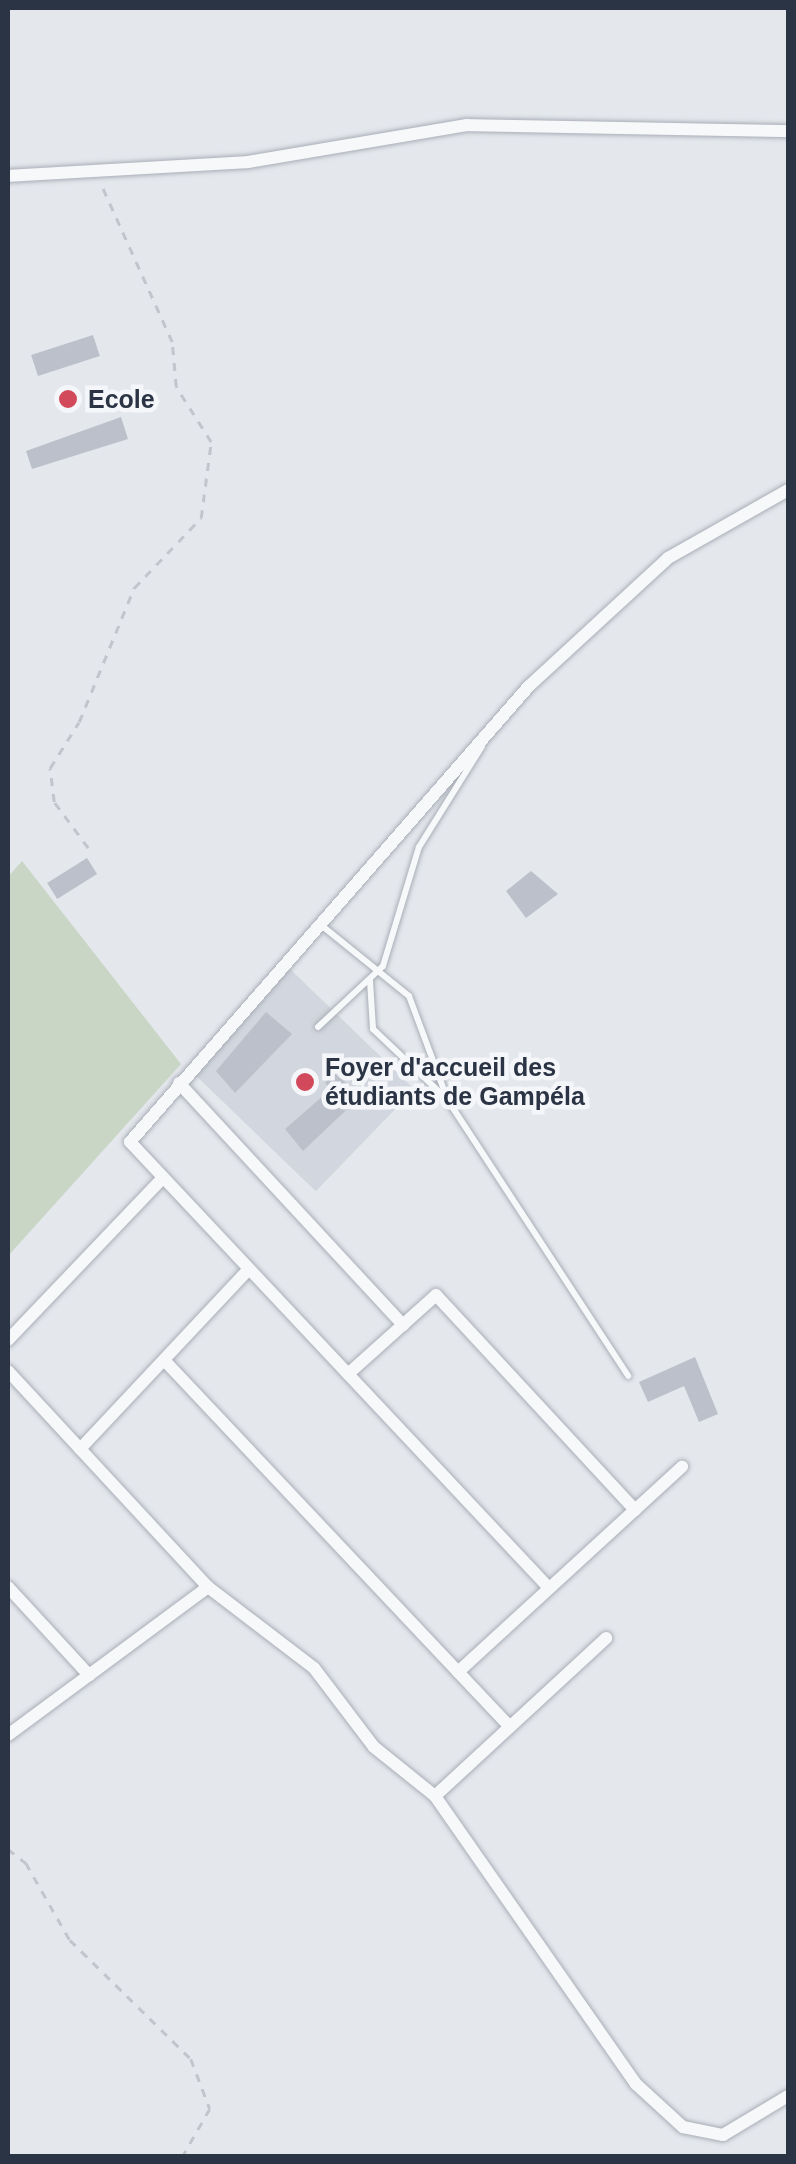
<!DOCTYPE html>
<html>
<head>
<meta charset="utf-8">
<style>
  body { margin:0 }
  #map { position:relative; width:796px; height:2164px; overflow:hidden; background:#e4e7ec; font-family:Arial,sans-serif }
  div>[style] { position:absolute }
  .built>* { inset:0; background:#d2d6de; transform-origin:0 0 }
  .green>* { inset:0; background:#c9d6c5 }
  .building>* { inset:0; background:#bbc0ca; transform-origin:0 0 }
  .path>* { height:2.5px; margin-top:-1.25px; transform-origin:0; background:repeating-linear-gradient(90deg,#c2c5cb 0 8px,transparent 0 16px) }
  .roads { filter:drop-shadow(0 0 2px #a9aeb7) drop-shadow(0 0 2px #a9aeb7) }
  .service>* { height:6px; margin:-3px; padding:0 3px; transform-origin:3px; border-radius:3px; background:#f7f8fa }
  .minor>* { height:12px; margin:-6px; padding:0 6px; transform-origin:6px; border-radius:6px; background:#f7f8fa }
  .dots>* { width:28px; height:28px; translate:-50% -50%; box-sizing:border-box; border:5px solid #f4f6f9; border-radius:50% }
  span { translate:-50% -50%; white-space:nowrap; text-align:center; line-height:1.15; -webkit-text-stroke:9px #f4f6f9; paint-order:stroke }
  .poi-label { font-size:25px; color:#2b3445; font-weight:700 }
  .left { translate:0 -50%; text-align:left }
  .frame { position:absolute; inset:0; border:10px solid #2b3445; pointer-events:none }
</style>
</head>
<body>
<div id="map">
  <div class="built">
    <i style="left:290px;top:969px;width:173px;height:142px;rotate:44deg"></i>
  </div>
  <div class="green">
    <i style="clip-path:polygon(22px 861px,181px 1064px,8px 1256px,8px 877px)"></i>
  </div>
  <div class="building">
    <i style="left:93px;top:335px;width:22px;height:65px;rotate:72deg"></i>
    <i style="clip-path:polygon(121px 417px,128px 439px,32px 469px,26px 451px)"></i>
    <i style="left:87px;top:858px;width:19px;height:47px;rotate:58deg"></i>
    <i style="clip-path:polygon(531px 871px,558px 894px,526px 918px,506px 891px)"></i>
    <i style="clip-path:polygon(266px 1012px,292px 1034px,235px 1093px,216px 1071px)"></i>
    <i style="clip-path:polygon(334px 1073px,361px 1096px,303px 1151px,285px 1129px,331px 1089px,325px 1083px)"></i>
    <i style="clip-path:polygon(695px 1357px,718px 1414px,699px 1422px,684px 1386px,648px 1402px,639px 1382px)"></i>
  </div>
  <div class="path">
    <i style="left:88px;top:848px;width:57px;rotate:-126.5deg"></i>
    <i style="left:54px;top:802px;width:34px;rotate:-97deg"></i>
    <i style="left:50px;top:768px;width:54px;rotate:-57.8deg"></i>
    <i style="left:79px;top:722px;width:145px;rotate:-67.7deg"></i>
    <i style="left:134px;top:588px;width:97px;rotate:-46.3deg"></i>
    <i style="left:201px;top:518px;width:77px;rotate:-82.5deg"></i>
    <i style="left:211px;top:442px;width:65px;rotate:-122.5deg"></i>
    <i style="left:176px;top:387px;width:45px;rotate:-95.1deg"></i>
    <i style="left:172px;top:342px;width:170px;rotate:-114.3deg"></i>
    <i style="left:8px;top:1849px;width:23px;rotate:38deg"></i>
    <i style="left:26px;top:1863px;width:89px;rotate:60.3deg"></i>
    <i style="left:70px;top:1940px;width:170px;rotate:44.5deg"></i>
    <i style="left:191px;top:2059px;width:53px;rotate:69.2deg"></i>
    <i style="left:210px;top:2109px;width:54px;rotate:119.9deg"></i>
  </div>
  <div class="roads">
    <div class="service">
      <i style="left:321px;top:925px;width:113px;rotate:38.9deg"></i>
      <i style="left:409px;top:996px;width:103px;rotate:69.6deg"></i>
      <i style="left:370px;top:981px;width:48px;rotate:86.4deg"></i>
      <i style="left:373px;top:1029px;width:102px;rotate:43.4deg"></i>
      <i style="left:447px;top:1099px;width:331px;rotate:56.8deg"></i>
      <i style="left:318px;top:1027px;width:89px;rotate:-43.2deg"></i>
      <i style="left:383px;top:966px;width:124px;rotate:-73.2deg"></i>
      <i style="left:419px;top:847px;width:119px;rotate:-58deg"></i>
    </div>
    <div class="minor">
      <i style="left:8px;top:176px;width:240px;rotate:-3.3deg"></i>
      <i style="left:248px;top:162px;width:222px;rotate:-9.6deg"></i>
      <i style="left:467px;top:125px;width:321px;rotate:1.1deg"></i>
      <i style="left:179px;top:1083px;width:330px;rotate:47.2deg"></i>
      <i style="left:8px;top:1340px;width:224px;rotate:-46.3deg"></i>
      <i style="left:164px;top:1360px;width:504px;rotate:46.69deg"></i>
      <i style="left:8px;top:1371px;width:294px;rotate:47.2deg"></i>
      <i style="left:208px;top:1587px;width:133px;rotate:37.4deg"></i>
      <i style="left:314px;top:1668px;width:99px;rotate:52.8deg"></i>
      <i style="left:374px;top:1747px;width:78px;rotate:38.8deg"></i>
      <i style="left:435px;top:1796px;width:351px;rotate:55.1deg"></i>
      <i style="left:636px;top:2084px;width:64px;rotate:42.5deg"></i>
      <i style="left:683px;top:2127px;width:41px;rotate:11.3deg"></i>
      <i style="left:723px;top:2135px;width:76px;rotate:-31deg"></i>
      <i style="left:348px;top:1374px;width:118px;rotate:-41.9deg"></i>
      <i style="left:436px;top:1295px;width:293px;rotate:47.2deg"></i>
      <i style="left:80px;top:1449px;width:247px;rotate:-46.8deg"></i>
      <i style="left:8px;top:1587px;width:120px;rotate:47.4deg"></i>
      <i style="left:549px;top:1588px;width:612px;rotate:-133.21deg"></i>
      <i style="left:130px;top:1142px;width:606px;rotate:-48.81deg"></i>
      <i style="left:529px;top:686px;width:189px;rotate:-42.6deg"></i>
      <i style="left:668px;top:558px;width:138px;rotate:-29.5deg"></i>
      <i style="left:458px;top:1672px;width:304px;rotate:-42.5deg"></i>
      <i style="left:8px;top:1735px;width:249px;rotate:-36.5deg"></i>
      <i style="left:435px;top:1796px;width:233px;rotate:-42.7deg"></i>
    </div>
  </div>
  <div class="dots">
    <i style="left:68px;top:399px;background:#d1495b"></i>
    <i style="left:305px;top:1082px;background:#d1495b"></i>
  </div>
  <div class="poi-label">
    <span class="left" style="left:88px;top:399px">Ecole</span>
    <span class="left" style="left:325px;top:1082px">Foyer d'accueil des<br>étudiants de Gampéla</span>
  </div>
  <div class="frame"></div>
</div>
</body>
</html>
